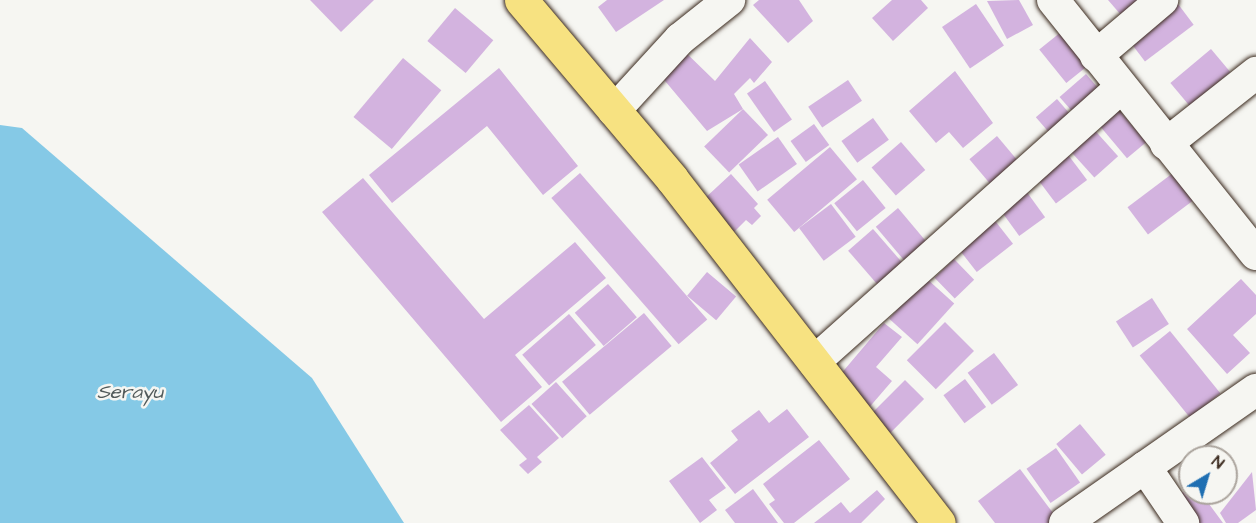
<!DOCTYPE html>
<html>
<head>
<meta charset="utf-8">
<style>
  body { margin:0 }
  #map { position:relative; width:1256px; height:523px; overflow:hidden; background:#f6f6f2; font-family:"Architects Daughter",sans-serif }
  div>[style] { position:absolute }
  .water>* { inset:0; background:#85c9e6 }
  .building>* { inset:0; background:#d3b3df; transform-origin:0 0 }
  .roads { filter:drop-shadow(0 0 2px #3b2a1e) drop-shadow(0 0 2px #3b2a1e) }
  .street>* { height:32px; margin:-16px; padding:0 16px; transform-origin:16px; border-radius:16px; background:#f6f6f2 }
  .primary>* { height:33px; margin:-16.5px; padding:0 16.5px; transform-origin:16.5px; border-radius:16.5px; background:#f7e281 }
  span { translate:-50% -50%; white-space:nowrap; text-align:center; line-height:1.15; -webkit-text-stroke:5px #f6f6f2; paint-order:stroke }
  .water-label { font-size:20px; color:#515a5a; font-style:italic }
  .north { position:absolute; left:1178px; top:445px; width:60px; height:60px; box-sizing:border-box; background:#f6f6f2; border:2px solid #aba49d; border-radius:50%; rotate:38deg; font-size:16px; font-weight:700; line-height:24px; text-align:center; color:#3b2a1e }
  .north::after { content:''; display:block; margin:auto; width:21px; height:27px; background:#1f6fb2; clip-path:polygon(50% 0,100% 100%,50% 72%,0 100%) }
</style>
</head>
<body>
<div id="map">
  <div class="water">
    <i style="clip-path:polygon(0 125px,22px 128px,312px 378px,404px 523px,0 523px)"></i>
  </div>
  <div class="building">
    <i style="clip-path:polygon(310px 0,374px 0,341px 32px)"></i>
    <i style="clip-path:polygon(607px 0,664px 0,616px 32px,598px 7px)"></i>
    <i style="clip-path:polygon(759px 0,799px 0,813px 21px,788px 43px,753px 5px)"></i>
    <i style="clip-path:polygon(892px 0,921px 0,928px 8px,893px 41px,872px 18px)"></i>
    <i style="clip-path:polygon(1019px 0,1033px 25px,1007px 39px,987px 1px)"></i>
    <i style="clip-path:polygon(1108px 0,1154px 0,1128px 23px)"></i>
    <i style="left:1175px;top:0;width:31px;height:61px;rotate:53deg"></i>
    <i style="left:976px;top:4px;width:50px;height:41px;rotate:56deg"></i>
    <i style="left:455px;top:8px;width:50px;height:43px;rotate:40deg"></i>
    <i style="left:1061px;top:32px;width:43px;height:28px;rotate:51deg"></i>
    <i style="clip-path:polygon(750px 38px,772px 62px,754px 83px,750px 78px,734px 94px,743px 109px,707px 131px,655px 69px,678px 45px,715px 81px)"></i>
    <i style="left:1211px;top:49px;width:30px;height:53px;rotate:50deg"></i>
    <i style="left:403px;top:58px;width:50px;height:77px;rotate:40deg"></i>
    <i style="clip-path:polygon(499px 68px,578px 166px,543px 195px,487px 126px,392px 203px,369px 175px)"></i>
    <i style="clip-path:polygon(955px 71px,993px 123px,963px 148px,949px 132px,936px 143px,909px 111px)"></i>
    <i style="left:1086px;top:74px;width:29px;height:35px;rotate:49deg"></i>
    <i style="left:848px;top:80px;width:25px;height:48px;rotate:56deg"></i>
    <i style="left:765px;top:81px;width:47px;height:22px;rotate:55deg"></i>
    <i style="left:1057px;top:99px;width:28px;height:28px;rotate:49deg"></i>
    <i style="left:1114px;top:104px;width:50px;height:25px;rotate:50deg"></i>
    <i style="left:743px;top:109px;width:36px;height:54px;rotate:46deg"></i>
    <i style="left:873px;top:118px;width:27px;height:39px;rotate:54deg"></i>
    <i style="left:814px;top:124px;width:26px;height:29px;rotate:54deg"></i>
    <i style="left:1090px;top:125px;width:42px;height:32px;rotate:48deg"></i>
    <i style="left:997px;top:136px;width:43px;height:36px;rotate:50deg"></i>
    <i style="left:778px;top:137px;width:33px;height:48px;rotate:55deg"></i>
    <i style="left:901px;top:142px;width:37px;height:39px;rotate:49deg"></i>
    <i style="left:830px;top:147px;width:42px;height:82px;rotate:50deg"></i>
    <i style="left:1063px;top:148px;width:40px;height:39px;rotate:53deg"></i>
    <i style="left:580px;top:173px;width:194px;height:38px;rotate:49deg"></i>
    <i style="left:1173px;top:173px;width:34px;height:57px;rotate:53deg"></i>
    <i style="clip-path:polygon(731px 174px,758px 204px,754px 208px,761px 216px,752px 225px,746px 220px,734px 232px,704px 199px)"></i>
    <i style="clip-path:polygon(363px 178px,484px 319px,575px 242px,606px 278px,515px 355px,542px 387px,501px 422px,322px 212px)"></i>
    <i style="left:863px;top:180px;width:36px;height:37px;rotate:51deg"></i>
    <i style="left:1021px;top:184px;width:41px;height:32px;rotate:54deg"></i>
    <i style="left:831px;top:204px;width:41px;height:40px;rotate:53deg"></i>
    <i style="left:898px;top:208px;width:53px;height:29px;rotate:50deg"></i>
    <i style="left:989px;top:213px;width:39px;height:46px;rotate:52deg"></i>
    <i style="left:873px;top:229px;width:49px;height:33px;rotate:49deg"></i>
    <i style="left:954px;top:259px;width:29px;height:27px;rotate:46deg"></i>
    <i style="left:707px;top:272px;width:38px;height:31px;rotate:40deg"></i>
    <i style="left:926px;top:278px;width:38px;height:55px;rotate:42deg"></i>
    <i style="clip-path:polygon(1241px 279px,1256px 295px,1256px 314px,1233px 335px,1250px 353px,1227px 374px,1187px 329px)"></i>
    <i style="left:608px;top:284px;width:44px;height:44px;rotate:49deg"></i>
    <i style="left:1152px;top:298px;width:31px;height:43px;rotate:57deg"></i>
    <i style="left:644px;top:313px;width:43px;height:107px;rotate:50deg"></i>
    <i style="left:569px;top:314px;width:41px;height:62px;rotate:49deg"></i>
    <i style="left:945px;top:322px;width:41px;height:54px;rotate:45deg"></i>
    <i style="clip-path:polygon(884px 323px,902px 337px,876px 367px,892px 381px,867px 410px,834px 382px)"></i>
    <i style="left:1170px;top:331px;width:80px;height:39px;rotate:51deg"></i>
    <i style="left:994px;top:353px;width:40px;height:33px;rotate:53deg"></i>
    <i style="left:965px;top:379px;width:35px;height:27px;rotate:53deg"></i>
    <i style="left:905px;top:380px;width:27px;height:49px;rotate:45deg"></i>
    <i style="left:556px;top:382px;width:46px;height:33px;rotate:48deg"></i>
    <i style="clip-path:polygon(529px 405px,559px 438px,537px 457px,542px 462px,528px 474px,519px 465px,527px 459px,500px 430px)"></i>
    <i style="clip-path:polygon(787px 409px,809px 437px,735px 494px,710px 463px,738px 440px,731px 431px,759px 410px,769px 423px)"></i>
    <i style="left:1080px;top:424px;width:40px;height:31px;rotate:50deg"></i>
    <i style="clip-path:polygon(819px 440px,850px 479px,794px 523px,784px 523px,769px 504px,775px 500px,763px 484px)"></i>
    <i style="left:1056px;top:448px;width:42px;height:36px;rotate:55deg"></i>
    <i style="clip-path:polygon(702px 457px,726px 488px,709px 500px,717px 510px,700px 523px,669px 481px)"></i>
    <i style="clip-path:polygon(1020px 469px,1056px 517px,1048px 523px,995px 523px,978px 501px)"></i>
    <i style="clip-path:polygon(1252px 472px,1256px 510px,1238px 523px,1226px 523px,1220px 513px)"></i>
    <i style="clip-path:polygon(1190px 487px,1190px 493px,1201px 493px,1223px 523px,1189px 523px,1172px 500px)"></i>
    <i style="clip-path:polygon(753px 489px,778px 523px,735px 523px,725px 510px)"></i>
    <i style="clip-path:polygon(877px 490px,885px 499px,861px 523px,814px 523px,841px 502px,850px 513px)"></i>
  </div>
  <div class="roads">
    <div class="street">
      <i style="left:1053px;top:0;width:325px;rotate:51.4deg"></i>
      <i style="left:1096px;top:56px;width:87px;rotate:-40.3deg"></i>
      <i style="left:614px;top:111px;width:98px;rotate:-47.5deg"></i>
      <i style="left:680px;top:39px;width:63px;rotate:-38.5deg"></i>
      <i style="left:1166px;top:144px;width:115px;rotate:-38.3deg"></i>
      <i style="left:814px;top:362px;width:411px;rotate:-41.8deg"></i>
      <i style="left:1145px;top:467px;width:68px;rotate:55.8deg"></i>
      <i style="left:1065px;top:523px;width:233px;rotate:-34.9deg"></i>
    </div>
    <div class="primary">
      <i style="left:521px;top:0;width:234px;rotate:49.8deg"></i>
      <i style="left:672px;top:179px;width:435px;rotate:52.2deg"></i>
    </div>
  </div>
  <div class="water-label">
    <span style="left:130px;top:392px">Serayu</span>
  </div>
  <div class="north">N</div>
</div>
</body>
</html>
